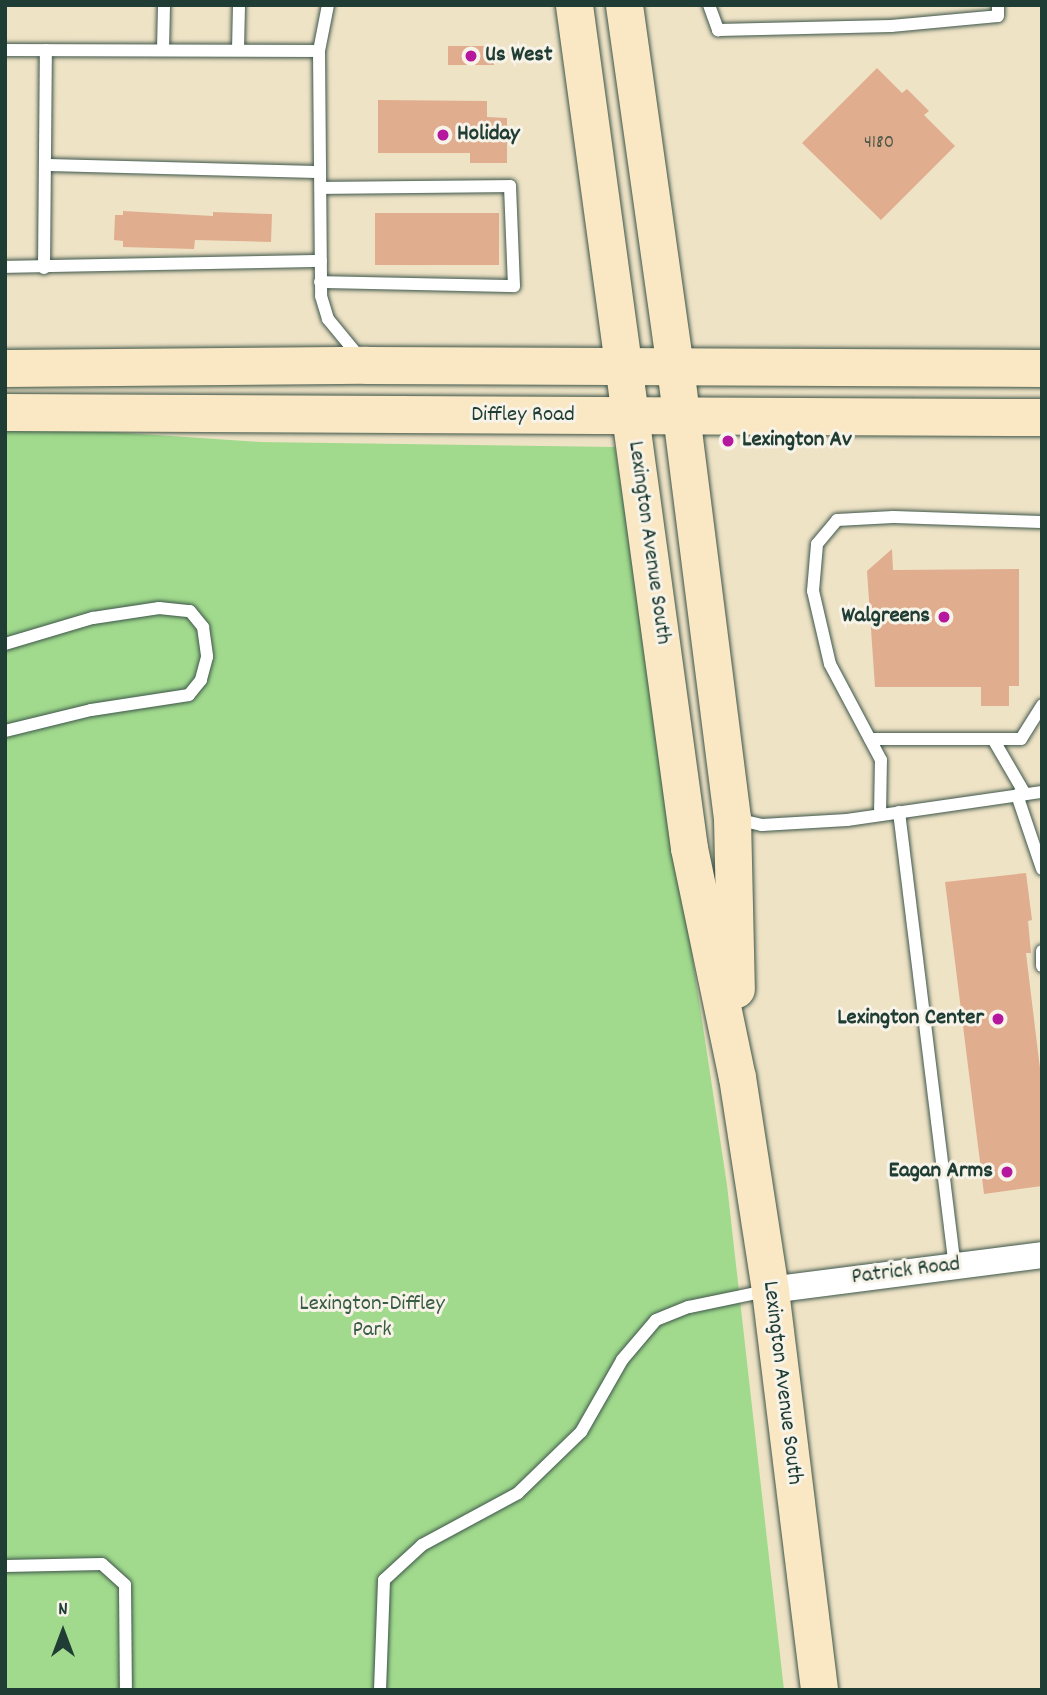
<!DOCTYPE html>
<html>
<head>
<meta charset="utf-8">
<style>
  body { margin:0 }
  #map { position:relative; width:1047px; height:1695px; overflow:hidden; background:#efe3c6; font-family:Dekko,sans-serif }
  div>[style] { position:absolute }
  .green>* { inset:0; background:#a1da8d }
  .building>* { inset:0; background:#e0ad8e; transform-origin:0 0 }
  .roads { filter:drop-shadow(0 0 2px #3e564a) drop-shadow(0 0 2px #3e564a) }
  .lane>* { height:12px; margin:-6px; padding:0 6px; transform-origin:6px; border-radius:6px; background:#fff }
  .street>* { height:26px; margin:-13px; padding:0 13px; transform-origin:13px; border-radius:13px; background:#fff }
  .secondary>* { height:37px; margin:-18.5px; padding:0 18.5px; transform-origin:18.5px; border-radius:18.5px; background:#fae7c3 }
  .dots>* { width:19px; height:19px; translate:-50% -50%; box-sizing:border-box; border:4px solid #f7f3e8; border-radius:50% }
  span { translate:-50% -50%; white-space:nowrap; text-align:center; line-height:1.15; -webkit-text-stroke:6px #f7f3e8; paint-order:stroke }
  .number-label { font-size:19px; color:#4f594a }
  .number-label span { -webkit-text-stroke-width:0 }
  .poi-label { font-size:23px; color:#1f3d34; font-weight:700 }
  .left { translate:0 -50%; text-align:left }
  .right { translate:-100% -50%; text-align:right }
  .street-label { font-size:23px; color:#1f3d34 }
  .park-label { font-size:23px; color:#395c46 }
  .frame { position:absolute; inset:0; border:7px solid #1f3d34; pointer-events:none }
  .north { position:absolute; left:28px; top:1597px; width:70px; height:70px; -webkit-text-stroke:5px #f7f3e8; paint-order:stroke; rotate:0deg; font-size:19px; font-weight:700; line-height:28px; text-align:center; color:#1f3d34 }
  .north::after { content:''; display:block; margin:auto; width:24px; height:32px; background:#1f3d34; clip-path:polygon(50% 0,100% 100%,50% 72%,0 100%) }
</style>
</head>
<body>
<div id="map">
  <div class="green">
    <i style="clip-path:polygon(5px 430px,111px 432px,260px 442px,615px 447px,727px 1185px,784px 1690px,5px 1690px)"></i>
  </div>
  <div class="building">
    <i style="left:448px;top:46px;width:46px;height:19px"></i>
    <i style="clip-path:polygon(877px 68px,902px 93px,907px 89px,929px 111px,924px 115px,955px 146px,881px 220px,802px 143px)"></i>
    <i style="clip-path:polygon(378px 100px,487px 101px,487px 117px,507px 118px,507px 163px,470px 163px,470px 153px,378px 153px)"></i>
    <i style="clip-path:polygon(123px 211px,213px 216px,213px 212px,272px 214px,271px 242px,195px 240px,194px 249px,123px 247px,123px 241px,114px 240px,115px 215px,123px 215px)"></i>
    <i style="left:375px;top:213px;width:124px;height:52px"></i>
    <i style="clip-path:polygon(892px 549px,893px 570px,1019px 569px,1019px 686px,1009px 686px,1009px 706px,981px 706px,981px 687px,875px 687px,867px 571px)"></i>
    <i style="clip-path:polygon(1026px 873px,1032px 920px,1028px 921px,1031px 953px,1026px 953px,1042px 1085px,1042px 1186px,984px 1194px,945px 882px)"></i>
  </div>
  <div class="roads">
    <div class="lane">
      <i style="left:328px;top:5px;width:47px;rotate:101.1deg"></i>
      <i style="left:319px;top:51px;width:245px;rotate:89.5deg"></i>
      <i style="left:321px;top:296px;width:24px;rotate:73deg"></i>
      <i style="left:328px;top:319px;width:52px;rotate:50.5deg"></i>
      <i style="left:709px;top:5px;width:27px;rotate:70deg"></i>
      <i style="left:718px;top:30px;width:173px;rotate:-1.3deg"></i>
      <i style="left:891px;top:26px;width:107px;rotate:-5.3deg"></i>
      <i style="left:998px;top:16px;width:11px;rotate:-90deg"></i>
      <i style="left:5px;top:50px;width:314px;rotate:0.2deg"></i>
      <i style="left:163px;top:50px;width:45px;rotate:-88.7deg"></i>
      <i style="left:238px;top:50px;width:45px;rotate:-88.7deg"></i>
      <i style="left:45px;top:165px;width:275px;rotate:1.5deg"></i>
      <i style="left:5px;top:267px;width:316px;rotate:-1.1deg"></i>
      <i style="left:44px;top:268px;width:218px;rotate:-89.5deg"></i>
      <i style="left:320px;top:282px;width:194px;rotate:1.2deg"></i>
      <i style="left:514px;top:286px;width:100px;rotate:-92.3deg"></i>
      <i style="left:510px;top:186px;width:189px;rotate:179.4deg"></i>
      <i style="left:5px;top:644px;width:92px;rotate:-16.5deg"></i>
      <i style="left:93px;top:618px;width:67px;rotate:-8.6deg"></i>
      <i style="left:159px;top:608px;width:31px;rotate:6deg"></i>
      <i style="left:190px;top:611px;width:21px;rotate:51deg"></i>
      <i style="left:203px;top:627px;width:30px;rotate:82deg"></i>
      <i style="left:207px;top:657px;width:24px;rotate:105deg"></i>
      <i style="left:201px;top:680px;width:19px;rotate:129deg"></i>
      <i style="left:189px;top:695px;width:99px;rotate:171.3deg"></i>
      <i style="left:91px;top:710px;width:89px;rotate:166.3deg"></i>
      <i style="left:870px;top:739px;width:151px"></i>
      <i style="left:1021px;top:739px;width:40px;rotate:-58deg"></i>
      <i style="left:993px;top:739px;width:64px;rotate:59.8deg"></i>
      <i style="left:1017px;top:795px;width:78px;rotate:71.3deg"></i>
      <i style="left:899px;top:812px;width:457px;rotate:83deg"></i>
      <i style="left:880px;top:815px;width:55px;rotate:-89deg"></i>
      <i style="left:881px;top:760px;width:109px;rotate:-118deg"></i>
      <i style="left:830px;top:664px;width:75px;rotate:-103.1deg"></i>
      <i style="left:813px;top:591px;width:47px;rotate:-85.1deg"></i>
      <i style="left:817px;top:544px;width:31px;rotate:-50deg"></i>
      <i style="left:837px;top:520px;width:56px;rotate:-3.1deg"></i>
      <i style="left:893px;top:517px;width:149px;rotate:1.9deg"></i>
      <i style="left:736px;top:819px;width:27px;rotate:13deg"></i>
      <i style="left:762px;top:825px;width:85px;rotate:-3.4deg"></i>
      <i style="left:847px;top:820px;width:197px;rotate:-8.2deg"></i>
      <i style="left:1042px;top:951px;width:15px;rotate:90deg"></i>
      <i style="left:5px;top:1566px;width:97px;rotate:-1.2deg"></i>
      <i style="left:102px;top:1564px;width:31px;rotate:42deg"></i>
      <i style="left:125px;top:1585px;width:105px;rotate:89.5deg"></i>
      <i style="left:380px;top:1690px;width:110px;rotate:-87.9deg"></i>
      <i style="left:384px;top:1580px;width:52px;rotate:-42.6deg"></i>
      <i style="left:422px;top:1545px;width:109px;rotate:-28.4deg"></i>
      <i style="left:518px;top:1493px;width:88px;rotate:-44.1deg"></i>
      <i style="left:581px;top:1432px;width:83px;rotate:-60.3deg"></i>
      <i style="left:622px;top:1360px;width:52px;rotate:-49.6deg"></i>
      <i style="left:656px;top:1320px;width:35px;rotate:-22deg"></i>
      <i style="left:689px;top:1307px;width:79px;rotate:-11.7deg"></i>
    </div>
    <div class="street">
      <i style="left:770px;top:1290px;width:274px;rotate:-7.3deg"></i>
    </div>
    <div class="secondary">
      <i style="left:574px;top:5px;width:851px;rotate:82.23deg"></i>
      <i style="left:689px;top:848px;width:234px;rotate:78.2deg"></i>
      <i style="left:737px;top:1077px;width:216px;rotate:81.2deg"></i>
      <i style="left:770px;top:1290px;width:403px;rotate:83deg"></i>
      <i style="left:624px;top:5px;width:366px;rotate:82deg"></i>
      <i style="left:675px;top:367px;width:455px;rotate:82.8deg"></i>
      <i style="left:732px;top:818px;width:171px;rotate:88.7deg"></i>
      <i style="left:5px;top:368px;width:361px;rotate:-0.5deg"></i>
      <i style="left:366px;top:365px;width:676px;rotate:0.25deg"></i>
      <i style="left:5px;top:412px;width:1037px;rotate:0.28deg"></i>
    </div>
  </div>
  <div class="dots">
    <i style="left:471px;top:56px;background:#b5179e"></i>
    <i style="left:443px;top:135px;background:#b5179e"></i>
    <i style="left:728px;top:441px;background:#b5179e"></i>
    <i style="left:944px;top:617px;background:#b5179e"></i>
    <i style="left:998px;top:1019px;background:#b5179e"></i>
    <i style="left:1007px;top:1172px;background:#b5179e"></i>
  </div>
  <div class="number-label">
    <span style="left:879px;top:144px">4180</span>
  </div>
  <div class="poi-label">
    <span class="left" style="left:485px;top:56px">Us West</span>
    <span class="left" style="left:457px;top:135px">Holiday</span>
    <span class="left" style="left:742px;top:441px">Lexington Av</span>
    <span class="right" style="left:930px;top:617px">Walgreens</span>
    <span class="right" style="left:984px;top:1019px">Lexington Center</span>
    <span class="right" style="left:993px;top:1172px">Eagan Arms</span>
  </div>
  <div class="street-label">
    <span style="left:523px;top:416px">Diffley Road</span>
    <span style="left:648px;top:543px;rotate:82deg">Lexington Avenue South</span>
    <span style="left:906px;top:1272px;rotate:-7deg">Patrick Road</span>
    <span style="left:781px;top:1383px;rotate:83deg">Lexington Avenue South</span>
  </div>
  <div class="park-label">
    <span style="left:372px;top:1318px">Lexington-Diffley<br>Park</span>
  </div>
  <div class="frame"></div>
  <div class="north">N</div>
</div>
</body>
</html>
